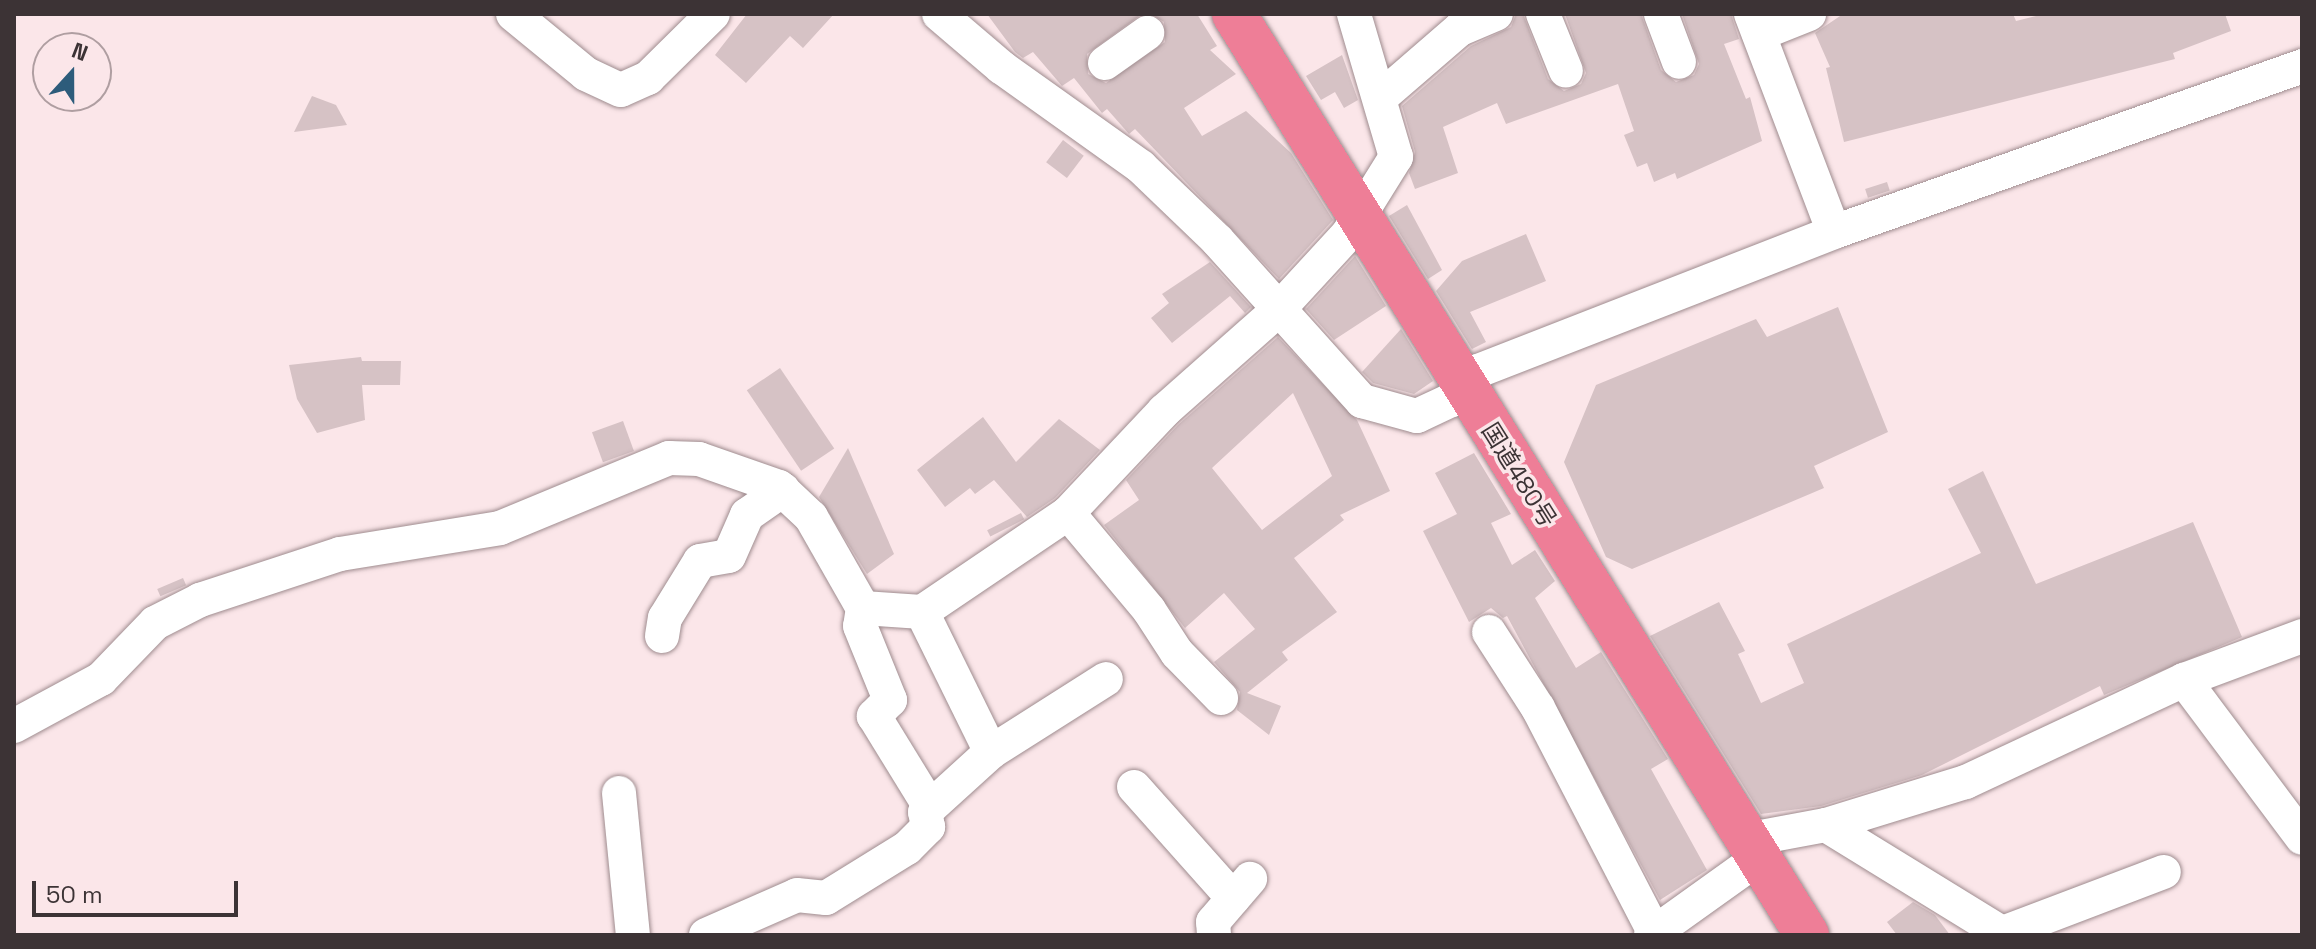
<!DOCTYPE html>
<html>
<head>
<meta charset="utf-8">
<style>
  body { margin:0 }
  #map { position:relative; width:2316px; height:949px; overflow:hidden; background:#fbe6e9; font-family:"Space Grotesk","Noto Sans JP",sans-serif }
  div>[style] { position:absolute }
  .building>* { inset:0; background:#d6c2c5; transform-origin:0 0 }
  .roads { filter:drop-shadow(0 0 2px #9f8c8f) drop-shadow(0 0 2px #9f8c8f) }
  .minor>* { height:34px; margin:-17px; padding:0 17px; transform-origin:17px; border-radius:17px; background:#fff }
  .highway>* { height:44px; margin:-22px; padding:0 22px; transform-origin:22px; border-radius:22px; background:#ee7e97 }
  span { translate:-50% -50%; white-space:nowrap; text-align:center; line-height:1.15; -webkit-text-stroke:7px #fbe6e9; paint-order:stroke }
  .street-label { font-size:24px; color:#3c3335 }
  .frame { position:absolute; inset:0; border:16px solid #3c3335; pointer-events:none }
  .north { position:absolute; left:32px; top:32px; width:80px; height:80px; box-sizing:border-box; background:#fbe6e9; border:2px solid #af9ea1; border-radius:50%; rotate:21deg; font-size:22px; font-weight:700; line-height:32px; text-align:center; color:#3c3335 }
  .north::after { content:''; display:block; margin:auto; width:28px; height:36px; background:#2d5c7b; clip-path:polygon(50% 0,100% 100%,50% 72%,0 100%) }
  .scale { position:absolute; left:32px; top:881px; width:206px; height:36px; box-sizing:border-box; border:4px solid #3c3335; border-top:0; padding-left:10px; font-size:24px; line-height:28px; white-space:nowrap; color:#3c3335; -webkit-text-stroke:6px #fbe6e9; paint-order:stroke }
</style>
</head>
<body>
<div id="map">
  <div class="building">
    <i style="clip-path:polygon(747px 14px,834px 14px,803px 48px,790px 36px,746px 83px,715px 55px)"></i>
    <i style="clip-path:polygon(987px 14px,1142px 14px,1087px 54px,1088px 74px,1106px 83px,1165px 42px,1164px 22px,1151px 14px,1197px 14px,1217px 46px,1210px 50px,1236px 74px,1184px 108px,1202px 136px,1246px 111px,1291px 153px,1333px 220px,1279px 279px,1135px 129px,1129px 134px,1107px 109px,1102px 113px,1074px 78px,1062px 86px,1033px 52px,1023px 58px,1015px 52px)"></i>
    <i style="clip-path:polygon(1516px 14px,1523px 14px,1548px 79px,1564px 91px,1581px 84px,1586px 73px,1565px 14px,1641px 14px,1661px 70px,1676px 82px,1694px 75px,1699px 64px,1682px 14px,1731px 14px,1739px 39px,1724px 44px,1746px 99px,1750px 97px,1762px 141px,1677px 179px,1675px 173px,1654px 182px,1647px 163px,1637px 167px,1624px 135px,1634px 131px,1618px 84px,1506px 124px,1497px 103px,1443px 127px,1458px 173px,1415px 189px,1409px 173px,1415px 152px,1402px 106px,1471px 46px,1511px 27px)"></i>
    <i style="clip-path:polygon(1843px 14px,2013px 14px,2016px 21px,2044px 14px,2225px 14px,2231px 31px,2173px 53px,2175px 59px,1844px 142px,1826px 68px,1830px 67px,1815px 33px)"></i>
    <i style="clip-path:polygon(1342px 55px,1358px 100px,1344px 108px,1335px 92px,1321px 100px,1306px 76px)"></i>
    <i style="clip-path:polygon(312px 96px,336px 105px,347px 125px,294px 132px)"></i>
    <i style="left:1063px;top:140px;width:26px;height:28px;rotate:37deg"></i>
    <i style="left:1887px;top:182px;width:9px;height:23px;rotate:72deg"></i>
    <i style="clip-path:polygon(1407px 205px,1442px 270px,1428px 279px,1389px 216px)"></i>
    <i style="clip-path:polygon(1526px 234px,1546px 281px,1470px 312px,1486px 342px,1472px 349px,1436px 291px,1462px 261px)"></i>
    <i style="clip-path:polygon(1355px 256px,1386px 306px,1334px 340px,1306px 309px)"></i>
    <i style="clip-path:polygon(1210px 262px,1251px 307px,1245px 313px,1230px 296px,1172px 343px,1151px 318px,1169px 303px,1162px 294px)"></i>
    <i style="clip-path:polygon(1838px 307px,1888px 432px,1814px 466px,1824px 488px,1632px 569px,1606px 557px,1564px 462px,1596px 385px,1756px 319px,1767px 337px)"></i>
    <i style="clip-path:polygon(1401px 329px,1433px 381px,1414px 394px,1373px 383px,1362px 372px)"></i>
    <i style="clip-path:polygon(evenodd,1278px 337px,1357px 420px,1390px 491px,1340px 515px,1344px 520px,1294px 558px,1337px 612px,1282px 652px,1288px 660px,1247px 693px,1281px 706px,1269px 735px,1237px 710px,1240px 692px,1214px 662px,1255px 629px,1224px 593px,1185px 628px,1104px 525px,1139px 500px,1126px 480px,1178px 425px,1278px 337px,1293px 393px,1332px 476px,1262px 530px,1212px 468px,1293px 393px)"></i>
    <i style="clip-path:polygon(361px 357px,362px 361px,401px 361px,400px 385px,362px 385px,365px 420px,317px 433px,297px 399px,289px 365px)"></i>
    <i style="left:780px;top:368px;width:97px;height:40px;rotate:56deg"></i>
    <i style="clip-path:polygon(983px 417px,1016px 462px,1059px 419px,1100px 450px,1055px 498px,1027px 517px,994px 480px,975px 494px,970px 488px,945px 507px,917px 470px)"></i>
    <i style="left:623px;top:421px;width:32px;height:33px;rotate:70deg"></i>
    <i style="clip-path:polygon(848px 448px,894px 554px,867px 574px,819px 497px)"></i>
    <i style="clip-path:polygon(1474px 453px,1511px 514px,1491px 523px,1512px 565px,1535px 550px,1555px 581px,1535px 598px,1576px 668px,1601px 652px,1668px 759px,1651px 769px,1707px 870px,1660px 900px,1507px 616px,1503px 618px,1491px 608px,1469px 622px,1423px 531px,1457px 514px,1435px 473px)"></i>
    <i style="clip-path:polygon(1983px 471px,2036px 584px,2193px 522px,2242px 637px,2104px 695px,2100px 686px,1922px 775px,1821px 806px,1761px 814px,1650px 636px,1719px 602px,1745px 651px,1738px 654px,1761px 703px,1804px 683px,1787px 644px,1981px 553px,1948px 489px)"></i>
    <i style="left:1021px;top:513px;width:7px;height:38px;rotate:63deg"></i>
    <i style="left:183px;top:578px;width:8px;height:28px;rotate:67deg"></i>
    <i style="clip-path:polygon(1913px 902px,1935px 915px,1950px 935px,1897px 935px,1887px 922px)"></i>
  </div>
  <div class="roads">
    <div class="minor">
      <i style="left:513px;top:14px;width:94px;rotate:39.4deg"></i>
      <i style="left:586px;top:74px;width:38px;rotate:25deg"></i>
      <i style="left:621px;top:90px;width:30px;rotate:-24deg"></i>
      <i style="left:648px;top:78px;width:91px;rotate:-44.6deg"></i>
      <i style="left:939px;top:14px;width:82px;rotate:40.5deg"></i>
      <i style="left:1001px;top:67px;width:172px;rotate:35.5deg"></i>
      <i style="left:1141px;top:167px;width:105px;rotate:43.8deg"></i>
      <i style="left:1217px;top:240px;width:217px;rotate:48deg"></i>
      <i style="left:1362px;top:401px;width:57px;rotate:15.3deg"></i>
      <i style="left:1417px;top:416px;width:38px;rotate:-25deg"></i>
      <i style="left:1452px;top:400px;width:20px;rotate:-60deg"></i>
      <i style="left:1462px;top:383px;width:20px;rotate:-37deg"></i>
      <i style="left:1478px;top:371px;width:382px;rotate:-21.3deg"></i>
      <i style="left:1834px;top:232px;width:497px;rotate:-19.5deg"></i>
      <i style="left:1543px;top:14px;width:61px;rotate:68deg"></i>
      <i style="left:1661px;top:14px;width:51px;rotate:69.4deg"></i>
      <i style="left:1751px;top:14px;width:233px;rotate:69.2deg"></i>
      <i style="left:1759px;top:34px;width:54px;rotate:-21.8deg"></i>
      <i style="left:1105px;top:63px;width:52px;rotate:-35.5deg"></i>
      <i style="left:1380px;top:98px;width:106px;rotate:-40.8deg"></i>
      <i style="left:1460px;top:29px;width:39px;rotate:-23deg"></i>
      <i style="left:1068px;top:513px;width:126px;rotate:50.1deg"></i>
      <i style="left:1149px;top:610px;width:51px;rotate:56.9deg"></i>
      <i style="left:1177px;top:653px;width:63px;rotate:45.6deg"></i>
      <i style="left:863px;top:608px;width:59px;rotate:3.9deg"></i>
      <i style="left:922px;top:612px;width:176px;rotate:-34.1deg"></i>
      <i style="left:1068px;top:513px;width:140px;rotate:-46.7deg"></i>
      <i style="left:1164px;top:411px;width:152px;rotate:-41.5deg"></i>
      <i style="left:1278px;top:310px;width:103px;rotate:-47.4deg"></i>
      <i style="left:1348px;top:234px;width:91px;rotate:-58.1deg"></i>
      <i style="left:1396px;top:157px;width:149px;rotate:-106.4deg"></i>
      <i style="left:922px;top:612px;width:156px;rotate:63.8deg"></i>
      <i style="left:1489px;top:632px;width:90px;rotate:57.2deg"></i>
      <i style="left:1538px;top:708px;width:250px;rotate:62.6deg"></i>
      <i style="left:662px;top:636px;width:18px;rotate:-81deg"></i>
      <i style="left:665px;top:618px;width:67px;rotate:-58.4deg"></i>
      <i style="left:700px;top:561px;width:29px;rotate:-10deg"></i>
      <i style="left:729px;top:556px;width:45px;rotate:-66.3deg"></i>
      <i style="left:747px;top:515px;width:44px;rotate:-34.8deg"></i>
      <i style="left:2184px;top:680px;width:197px;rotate:53.2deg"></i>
      <i style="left:14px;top:726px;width:99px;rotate:-28.4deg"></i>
      <i style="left:101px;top:679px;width:78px;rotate:-46deg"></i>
      <i style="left:155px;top:623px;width:51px;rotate:-27.1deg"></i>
      <i style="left:200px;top:600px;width:147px;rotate:-18.2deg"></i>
      <i style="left:340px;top:554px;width:162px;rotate:-9.2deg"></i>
      <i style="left:500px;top:528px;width:183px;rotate:-22.5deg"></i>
      <i style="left:669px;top:458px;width:30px;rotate:2deg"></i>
      <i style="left:699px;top:459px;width:85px;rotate:19.3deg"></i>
      <i style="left:779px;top:487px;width:44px;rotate:43.2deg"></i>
      <i style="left:811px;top:517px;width:105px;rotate:60.3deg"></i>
      <i style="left:863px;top:608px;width:18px;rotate:99deg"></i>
      <i style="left:860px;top:626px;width:80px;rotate:67.9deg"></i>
      <i style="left:890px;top:700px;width:23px;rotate:135deg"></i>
      <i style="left:874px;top:716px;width:107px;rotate:58.4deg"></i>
      <i style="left:1134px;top:787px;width:149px;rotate:48.3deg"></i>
      <i style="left:619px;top:793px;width:143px;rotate:84.4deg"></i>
      <i style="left:1826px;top:825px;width:210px;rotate:31.6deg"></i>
      <i style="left:1745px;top:840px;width:82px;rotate:-10.5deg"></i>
      <i style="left:1826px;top:825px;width:146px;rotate:-17.1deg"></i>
      <i style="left:1966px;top:782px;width:241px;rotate:-25.1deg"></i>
      <i style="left:2184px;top:680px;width:126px;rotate:-20.4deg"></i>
      <i style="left:2003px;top:933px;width:172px;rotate:-20.8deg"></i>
      <i style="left:706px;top:935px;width:99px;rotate:-23.7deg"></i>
      <i style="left:797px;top:895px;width:29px;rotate:6deg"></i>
      <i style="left:826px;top:898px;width:95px;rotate:-31.7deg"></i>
      <i style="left:907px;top:848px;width:30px;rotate:-45deg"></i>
      <i style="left:928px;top:827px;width:15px;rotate:-101deg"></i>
      <i style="left:925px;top:812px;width:89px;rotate:-42.3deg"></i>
      <i style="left:991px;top:752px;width:136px;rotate:-32.4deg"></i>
      <i style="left:1214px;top:935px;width:13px;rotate:-94deg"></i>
      <i style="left:1213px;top:922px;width:57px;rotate:-49.3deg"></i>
      <i style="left:1651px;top:935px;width:130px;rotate:-35.6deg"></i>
    </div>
    <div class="highway">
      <i style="left:1234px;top:14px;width:1085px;rotate:58.11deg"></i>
    </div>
  </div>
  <div class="street-label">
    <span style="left:1519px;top:475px;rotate:58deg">国道480号</span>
  </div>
  <div class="frame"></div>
  <div class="north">N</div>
  <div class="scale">50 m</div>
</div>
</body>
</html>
